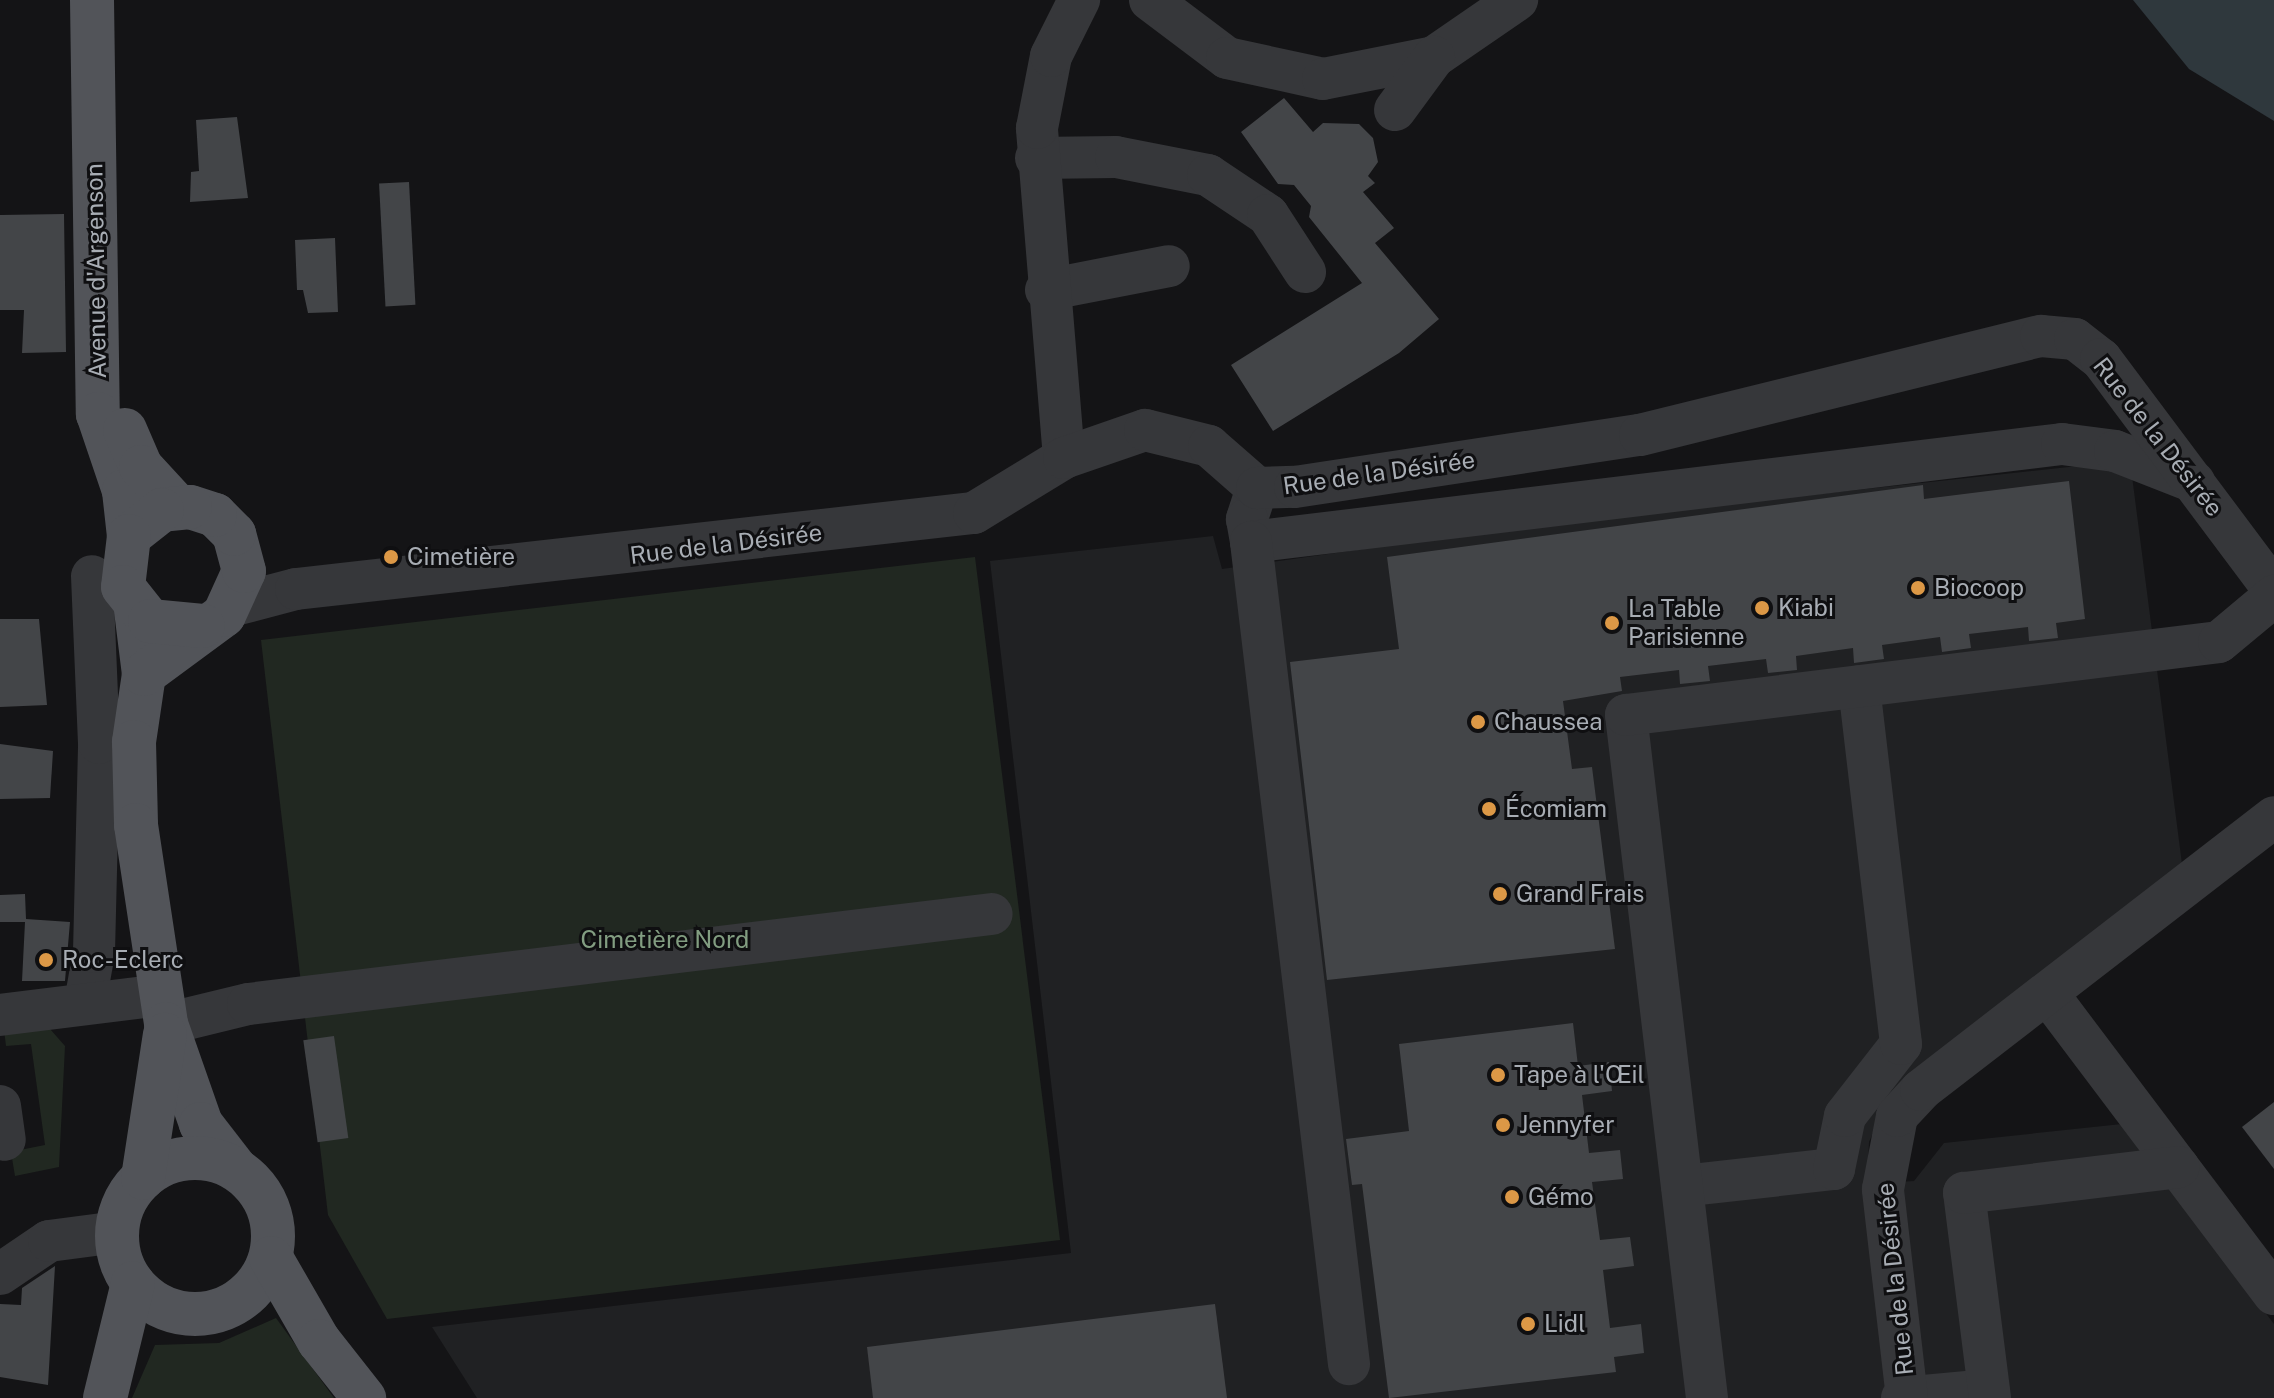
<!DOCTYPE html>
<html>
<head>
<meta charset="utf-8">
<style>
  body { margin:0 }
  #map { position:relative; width:2274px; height:1398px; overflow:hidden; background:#141416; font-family:"Public Sans",sans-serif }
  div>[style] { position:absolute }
  .built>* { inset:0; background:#202123 }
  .green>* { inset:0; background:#212821 }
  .water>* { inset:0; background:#2f383d }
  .building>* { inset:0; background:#434548; transform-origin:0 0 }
  .minor>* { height:42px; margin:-21px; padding:0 21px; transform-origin:21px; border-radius:21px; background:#36373a }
  .major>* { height:44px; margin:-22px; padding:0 22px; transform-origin:22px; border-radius:22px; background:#525459 }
  .major>.ring { margin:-22px; padding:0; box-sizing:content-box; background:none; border:44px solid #525459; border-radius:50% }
  .dots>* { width:22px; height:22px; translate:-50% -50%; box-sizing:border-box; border:4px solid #0f0f11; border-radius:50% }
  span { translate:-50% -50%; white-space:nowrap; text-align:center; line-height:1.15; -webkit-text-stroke:6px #0f0f11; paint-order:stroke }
  .street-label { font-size:24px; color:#a8adb4 }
  .poi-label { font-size:24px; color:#a8adb4 }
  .left { translate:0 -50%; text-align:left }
  .park-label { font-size:24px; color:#829d81 }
</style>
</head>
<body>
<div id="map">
  <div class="built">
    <i style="clip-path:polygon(2106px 463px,2132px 476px,2182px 864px,1884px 1107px,1869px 1142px,1867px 1184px,1914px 1181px,1944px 1143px,2122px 1124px,2274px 1324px,2274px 1398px,477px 1398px,432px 1327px,1071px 1253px,990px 561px,1213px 536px,1222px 569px,1541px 524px)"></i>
  </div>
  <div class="green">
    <i style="clip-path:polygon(975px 557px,1060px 1240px,387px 1319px,328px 1215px,261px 640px)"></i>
    <i style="clip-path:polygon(43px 1021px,65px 1046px,59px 1167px,15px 1176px,12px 1158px,20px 1150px,45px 1145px,31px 1044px,6px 1046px,4px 1030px)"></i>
    <i style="clip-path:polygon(276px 1318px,334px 1398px,132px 1398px,155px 1345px,219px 1343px)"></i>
  </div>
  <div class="water">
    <i style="clip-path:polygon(2133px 0,2274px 0,2274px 121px,2189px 69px)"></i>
  </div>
  <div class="building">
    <i style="clip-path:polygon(1284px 98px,1313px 132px,1323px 123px,1359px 124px,1373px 138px,1378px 162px,1368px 176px,1375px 183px,1363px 192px,1394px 228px,1375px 243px,1439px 319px,1399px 353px,1273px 431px,1231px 365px,1362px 283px,1309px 217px,1311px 206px,1294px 185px,1278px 184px,1241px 132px)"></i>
    <i style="clip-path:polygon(237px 117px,248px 198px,190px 202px,191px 172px,199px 171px,196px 120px)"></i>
    <i style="left:409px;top:182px;width:123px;height:30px;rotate:87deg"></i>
    <i style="clip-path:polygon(64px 214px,66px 352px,22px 353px,24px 310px,0 310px,0 215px)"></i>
    <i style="clip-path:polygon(335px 238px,338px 312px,308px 313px,303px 290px,297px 290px,295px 240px)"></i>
    <i style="clip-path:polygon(2069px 481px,2085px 619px,2056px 623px,2058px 638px,2029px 641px,2028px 627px,1969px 634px,1971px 648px,1942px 652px,1940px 637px,1882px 645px,1884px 659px,1854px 663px,1853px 648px,1796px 656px,1797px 670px,1768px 673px,1766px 659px,1708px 666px,1710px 681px,1680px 684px,1679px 670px,1620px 677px,1622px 691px,1563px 701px,1572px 769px,1592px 767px,1615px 949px,1327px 980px,1290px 662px,1399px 649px,1387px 557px,1923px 485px,1924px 499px)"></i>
    <i style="clip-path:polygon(0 619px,39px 619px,47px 705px,0 707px)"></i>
    <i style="clip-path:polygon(0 744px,53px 751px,50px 798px,0 799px)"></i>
    <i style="clip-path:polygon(25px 894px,26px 919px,70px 922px,65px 981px,22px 981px,25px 922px,0 922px,0 895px)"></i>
    <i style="clip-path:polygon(1573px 1023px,1578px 1066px,1609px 1062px,1612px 1091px,1582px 1095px,1589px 1153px,1620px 1150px,1623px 1179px,1592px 1182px,1600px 1240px,1630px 1237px,1634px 1266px,1603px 1270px,1610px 1328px,1641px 1324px,1644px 1353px,1614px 1357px,1616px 1372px,1389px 1398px,1362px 1184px,1352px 1185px,1346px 1139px,1409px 1131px,1399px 1044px)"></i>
    <i style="left:334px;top:1036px;width:103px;height:31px;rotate:82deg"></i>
    <i style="clip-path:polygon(2274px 1102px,2274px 1169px,2242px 1127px)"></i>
    <i style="clip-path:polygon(55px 1266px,48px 1385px,0 1377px,0 1304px,21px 1305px,22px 1288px)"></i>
    <i style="clip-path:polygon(1215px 1304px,1227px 1398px,873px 1398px,867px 1347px)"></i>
  </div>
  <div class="minor">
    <i style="left:1150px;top:0;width:96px;rotate:37deg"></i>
    <i style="left:1227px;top:58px;width:98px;rotate:12.3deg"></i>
    <i style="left:1323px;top:79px;width:113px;rotate:-11.2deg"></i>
    <i style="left:1434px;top:57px;width:101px;rotate:-34.5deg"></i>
    <i style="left:1395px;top:110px;width:66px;rotate:-53.7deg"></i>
    <i style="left:1036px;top:158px;width:80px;rotate:-0.7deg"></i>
    <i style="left:1116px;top:157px;width:94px;rotate:11.1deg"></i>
    <i style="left:1208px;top:175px;width:72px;rotate:33.7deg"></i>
    <i style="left:1268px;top:215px;width:68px;rotate:57deg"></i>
    <i style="left:1046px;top:290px;width:125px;rotate:-11deg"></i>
    <i style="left:1064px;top:458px;width:331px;rotate:-94.7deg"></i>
    <i style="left:1037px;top:128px;width:73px;rotate:-79deg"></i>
    <i style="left:1051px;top:56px;width:63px;rotate:-63.4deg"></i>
    <i style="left:1257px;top:488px;width:33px;rotate:108deg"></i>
    <i style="left:1247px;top:519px;width:23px;rotate:80deg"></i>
    <i style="left:1251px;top:542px;width:817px;rotate:-6.89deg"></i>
    <i style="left:2062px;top:444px;width:53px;rotate:7.5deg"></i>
    <i style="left:2115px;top:451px;width:85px;rotate:21.4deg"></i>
    <i style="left:1251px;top:542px;width:828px;rotate:83.2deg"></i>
    <i style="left:231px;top:606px;width:67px;rotate:-14.7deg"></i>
    <i style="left:296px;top:589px;width:682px;rotate:-6.4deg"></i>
    <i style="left:974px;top:513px;width:105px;rotate:-31.4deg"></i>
    <i style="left:1064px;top:458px;width:86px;rotate:-19.1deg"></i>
    <i style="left:1145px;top:430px;width:66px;rotate:14deg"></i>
    <i style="left:1209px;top:446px;width:64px;rotate:41.2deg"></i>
    <i style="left:1257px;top:488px;width:38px;rotate:-2deg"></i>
    <i style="left:1295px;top:487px;width:349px;rotate:-8.6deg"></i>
    <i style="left:1640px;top:435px;width:413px;rotate:-13.9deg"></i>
    <i style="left:2041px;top:336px;width:34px;rotate:5deg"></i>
    <i style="left:2075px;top:339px;width:33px;rotate:38deg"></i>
    <i style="left:2101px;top:359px;width:289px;rotate:53.2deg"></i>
    <i style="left:2047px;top:993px;width:377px;rotate:53deg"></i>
    <i style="left:85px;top:1003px;width:52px;rotate:-80deg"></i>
    <i style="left:94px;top:952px;width:209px;rotate:-88.6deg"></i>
    <i style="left:99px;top:743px;width:167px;rotate:-92.4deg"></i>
    <i style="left:0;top:1015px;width:162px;rotate:-7.1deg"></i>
    <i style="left:166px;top:1024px;width:84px;rotate:-13.7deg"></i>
    <i style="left:248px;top:1004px;width:749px;rotate:-6.9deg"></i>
    <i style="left:0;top:1106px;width:34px;rotate:82deg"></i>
    <i style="left:1682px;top:1186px;width:153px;rotate:-6.4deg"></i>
    <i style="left:1834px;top:1169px;width:54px;rotate:-78.3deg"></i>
    <i style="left:1845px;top:1116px;width:91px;rotate:-52.1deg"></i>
    <i style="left:1901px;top:1044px;width:360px;rotate:-96.7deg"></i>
    <i style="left:0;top:1274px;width:59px;rotate:-34deg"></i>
    <i style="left:49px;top:1241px;width:69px;rotate:-7.5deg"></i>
    <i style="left:1707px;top:1398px;width:688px;rotate:-96.76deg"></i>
    <i style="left:1626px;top:715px;width:597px;rotate:-7.02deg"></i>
    <i style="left:2219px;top:642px;width:72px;rotate:-39.9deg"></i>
    <i style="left:1902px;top:1398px;width:87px;rotate:-5.3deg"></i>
    <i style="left:1907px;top:1398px;width:210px;rotate:-96.6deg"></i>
    <i style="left:1883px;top:1189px;width:74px;rotate:-79.1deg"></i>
    <i style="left:1897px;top:1116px;width:35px;rotate:-47deg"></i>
    <i style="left:1921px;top:1090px;width:446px;rotate:-37.7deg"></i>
    <i style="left:1990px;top:1398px;width:207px;rotate:-97.2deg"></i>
    <i style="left:1964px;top:1193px;width:216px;rotate:-6.9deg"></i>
  </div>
  <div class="major">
    <i style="left:92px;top:0;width:414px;rotate:89.2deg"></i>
    <i style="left:98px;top:414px;width:81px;rotate:71.3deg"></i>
    <i style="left:124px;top:491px;width:45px;rotate:83.7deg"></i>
    <i style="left:125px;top:430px;width:40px;rotate:66.6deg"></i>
    <i style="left:141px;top:467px;width:53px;rotate:47.3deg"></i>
    <i style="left:136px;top:610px;width:64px;rotate:82.9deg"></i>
    <i style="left:144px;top:674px;width:69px;rotate:98.4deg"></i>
    <i style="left:134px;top:742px;width:83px;rotate:88.6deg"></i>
    <i style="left:136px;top:825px;width:201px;rotate:81.4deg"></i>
    <i style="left:166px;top:1024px;width:106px;rotate:70.7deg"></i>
    <i style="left:201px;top:1124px;width:56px;rotate:52.3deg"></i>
    <i style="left:144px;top:674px;width:99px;rotate:-36.4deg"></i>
    <i style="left:224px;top:615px;width:48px;rotate:-65.6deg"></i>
    <i style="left:244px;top:571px;width:38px;rotate:-105deg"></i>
    <i style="left:234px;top:534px;width:27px;rotate:-135deg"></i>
    <i style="left:215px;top:515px;width:26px;rotate:-162deg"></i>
    <i style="left:190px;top:507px;width:28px;rotate:174deg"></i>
    <i style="left:162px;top:510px;width:42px;rotate:141.8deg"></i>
    <i style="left:129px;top:536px;width:51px;rotate:96.7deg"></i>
    <i style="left:123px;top:587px;width:43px;rotate:51.5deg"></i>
    <i style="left:150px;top:621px;width:53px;rotate:5.4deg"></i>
    <i class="ring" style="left:117px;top:1158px;width:112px;height:112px"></i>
    <i style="left:143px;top:1178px;width:145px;rotate:-81.3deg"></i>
    <i style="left:271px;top:1258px;width:96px;rotate:60deg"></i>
    <i style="left:319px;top:1341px;width:73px;rotate:51.7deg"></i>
    <i style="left:105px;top:1398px;width:118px;rotate:-76.3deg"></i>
  </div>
  <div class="dots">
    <i style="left:391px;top:557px;background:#dc9846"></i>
    <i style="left:1918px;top:588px;background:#dc9846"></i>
    <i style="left:1762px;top:608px;background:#dc9846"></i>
    <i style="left:1612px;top:623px;background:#dc9846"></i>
    <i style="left:1478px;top:722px;background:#dc9846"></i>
    <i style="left:1489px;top:809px;background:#dc9846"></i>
    <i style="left:1500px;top:894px;background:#dc9846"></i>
    <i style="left:46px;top:960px;background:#dc9846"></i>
    <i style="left:1498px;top:1075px;background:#dc9846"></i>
    <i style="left:1503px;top:1125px;background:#dc9846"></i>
    <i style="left:1512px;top:1197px;background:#dc9846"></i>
    <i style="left:1528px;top:1324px;background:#dc9846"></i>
  </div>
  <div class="street-label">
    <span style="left:96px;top:271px;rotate:-91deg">Avenue d'Argenson</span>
    <span style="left:2158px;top:437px;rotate:52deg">Rue de la Désirée</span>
    <span style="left:1379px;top:473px;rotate:-8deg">Rue de la Désirée</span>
    <span style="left:726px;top:544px;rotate:-7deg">Rue de la Désirée</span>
    <span style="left:1895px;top:1279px;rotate:-96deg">Rue de la Désirée</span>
  </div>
  <div class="poi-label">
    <span class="left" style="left:407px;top:557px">Cimetière</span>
    <span class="left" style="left:1934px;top:588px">Biocoop</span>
    <span class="left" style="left:1778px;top:608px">Kiabi</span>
    <span class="left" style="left:1628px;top:623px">La Table<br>Parisienne</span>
    <span class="left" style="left:1494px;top:722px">Chaussea</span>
    <span class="left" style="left:1505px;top:809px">Écomiam</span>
    <span class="left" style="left:1516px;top:894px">Grand Frais</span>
    <span class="left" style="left:62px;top:960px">Roc-Eclerc</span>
    <span class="left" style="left:1514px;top:1075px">Tape à l'Œil</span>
    <span class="left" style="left:1519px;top:1125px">Jennyfer</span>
    <span class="left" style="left:1528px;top:1197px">Gémo</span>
    <span class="left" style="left:1544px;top:1324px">Lidl</span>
  </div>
  <div class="park-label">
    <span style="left:665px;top:940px">Cimetière Nord</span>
  </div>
</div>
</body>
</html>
